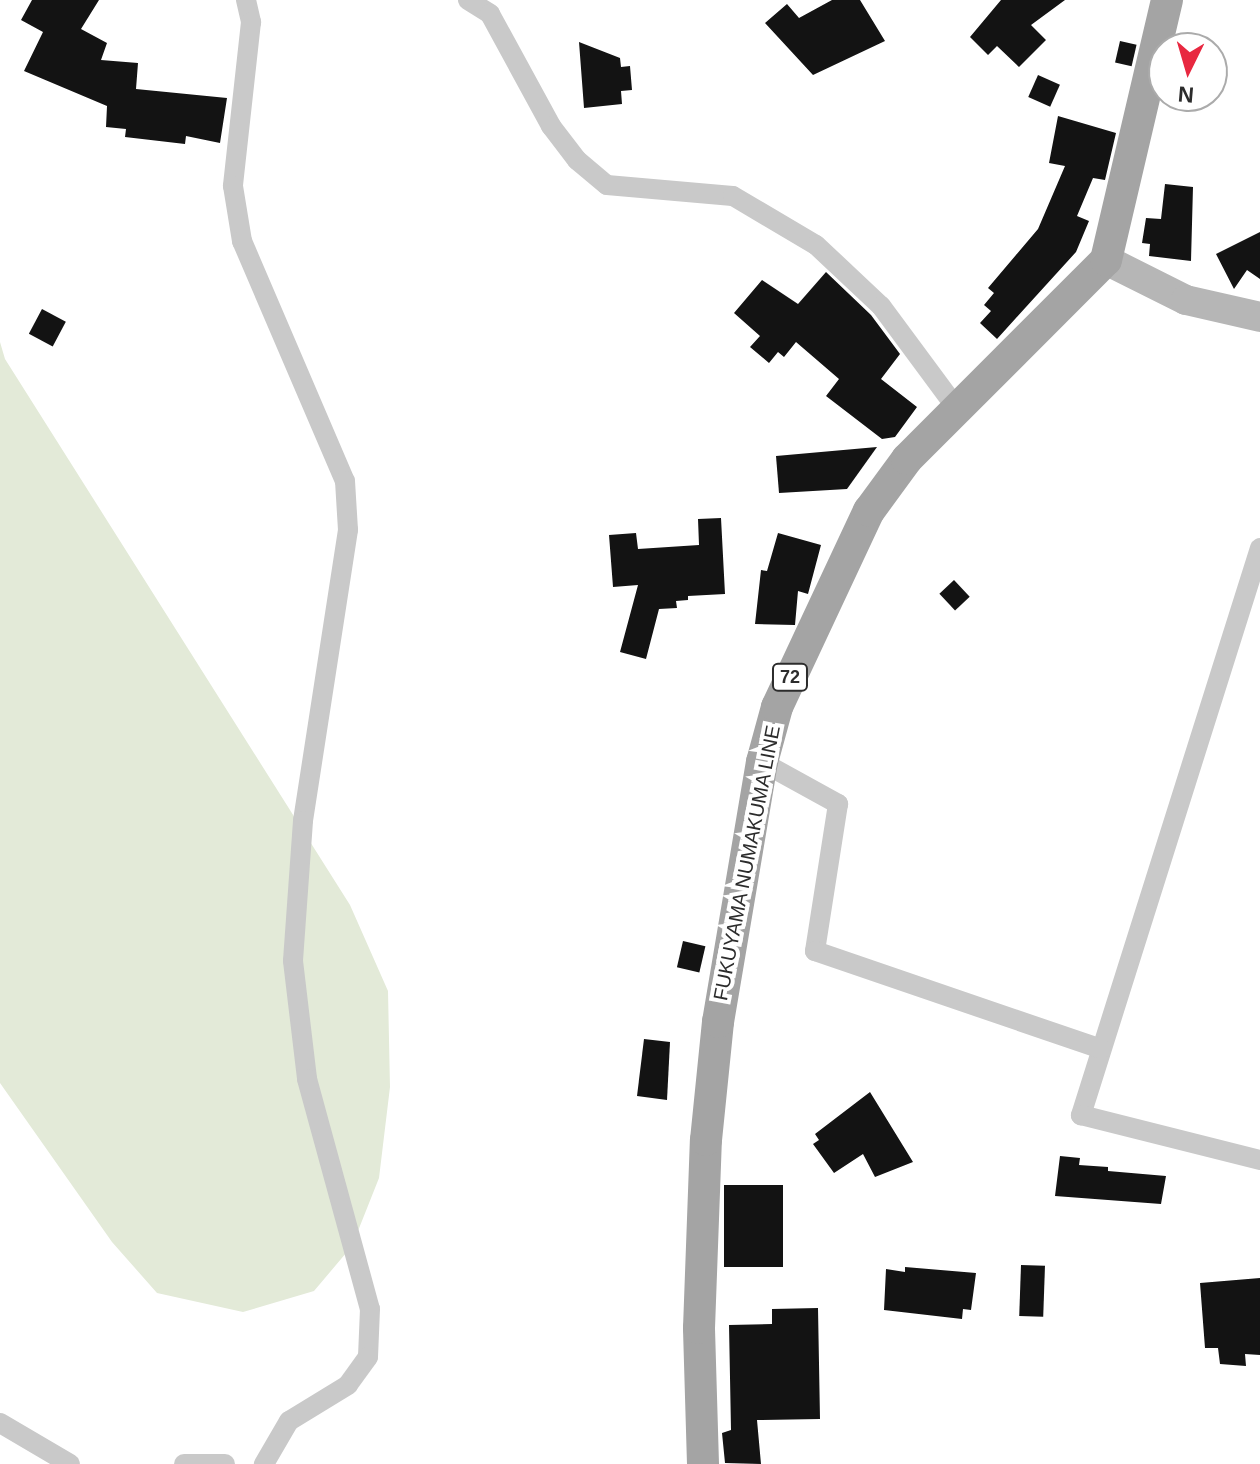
<!DOCTYPE html>
<html>
<head>
<meta charset="utf-8">
<style>
  body { margin:0 }
  #map { position:relative; width:1260px; height:1464px; overflow:hidden; background:#fff; font-family:Helvetica,sans-serif }
  div>[style] { position:absolute }
  .green>* { inset:0; background:#e3ead8 }
  .building>* { inset:0; background:#131313; transform-origin:0 0 }
  .minor>* { height:20px; margin:-10px; padding:0 10px; transform-origin:10px; border-radius:10px; background:#c9c9c9 }
  .secondary>* { height:30px; margin:-15px; padding:0 15px; transform-origin:15px; border-radius:15px; background:#b6b6b6 }
  .primary>* { height:32px; margin:-16px; padding:0 16px; transform-origin:16px; border-radius:16px; background:#a4a4a4 }
  span { translate:-50% -50%; white-space:nowrap; text-align:center; line-height:1.15; -webkit-text-stroke:8px #fff; paint-order:stroke }
  .shield-label span { padding:2px 6px; background:#fff; border:2px solid; border-radius:6px; -webkit-text-stroke-width:0 }
  .shield-label { font-size:18px; color:#2c2c2c; font-weight:700 }
  .street-label { font-size:20px; color:#2c2c2c }
  .north { position:absolute; left:1148px; top:32px; width:80px; height:80px; box-sizing:border-box; background:#fff; border:2px solid #ababab; border-radius:50%; rotate:185deg; font-size:22px; font-weight:700; line-height:32px; text-align:center; color:#2c2c2c }
  .north::after { content:''; display:block; margin:auto; width:28px; height:36px; background:#e82840; clip-path:polygon(50% 0,100% 100%,50% 72%,0 100%) }
</style>
</head>
<body>
<div id="map">
  <div class="green">
    <i style="clip-path:polygon(0 342px,5px 359px,350px 905px,388px 991px,390px 1087px,379px 1178px,352px 1246px,314px 1291px,243px 1312px,157px 1293px,112px 1242px,0 1083px)"></i>
  </div>
  <div class="building">
    <i style="clip-path:polygon(32px 0,99px 0,81px 29px,107px 43px,101px 60px,138px 63px,136px 89px,227px 98px,220px 143px,186px 136px,185px 144px,125px 137px,126px 129px,106px 127px,107px 106px,24px 71px,43px 32px,21px 20px)"></i>
    <i style="clip-path:polygon(832px 0,860px 0,885px 41px,813px 75px,765px 23px,787px 4px,799px 18px)"></i>
    <i style="clip-path:polygon(1001px 0,1065px 0,1031px 25px,1046px 40px,1019px 67px,997px 46px,988px 55px,970px 37px)"></i>
    <i style="left:1120px;top:41px;width:17px;height:22px;rotate:13deg"></i>
    <i style="clip-path:polygon(579px 42px,620px 58px,621px 67px,630px 66px,632px 90px,621px 91px,622px 104px,584px 108px)"></i>
    <i style="left:1038px;top:75px;width:24px;height:24px;rotate:24deg"></i>
    <i style="clip-path:polygon(1058px 116px,1116px 133px,1105px 180px,1093px 178px,1077px 216px,1089px 221px,1076px 252px,997px 339px,980px 323px,991px 311px,984px 305px,994px 293px,988px 288px,1038px 229px,1065px 166px,1049px 163px)"></i>
    <i style="clip-path:polygon(1165px 184px,1193px 187px,1191px 261px,1149px 256px,1150px 244px,1142px 243px,1146px 218px,1161px 219px)"></i>
    <i style="clip-path:polygon(1260px 232px,1260px 279px,1247px 270px,1234px 289px,1216px 254px)"></i>
    <i style="clip-path:polygon(826px 272px,871px 315px,900px 354px,881px 379px,917px 407px,895px 437px,882px 439px,826px 396px,839px 379px,796px 342px,784px 357px,778px 352px,769px 363px,750px 347px,760px 336px,734px 313px,762px 280px,798px 304px)"></i>
    <i style="left:42px;top:309px;width:27px;height:28px;rotate:28deg"></i>
    <i style="clip-path:polygon(877px 447px,847px 489px,779px 493px,776px 456px)"></i>
    <i style="clip-path:polygon(721px 518px,725px 594px,688px 596px,688px 600px,676px 601px,677px 608px,659px 609px,646px 659px,620px 652px,638px 585px,613px 587px,609px 535px,636px 533px,638px 549px,699px 545px,698px 519px)"></i>
    <i style="clip-path:polygon(778px 533px,821px 545px,808px 594px,798px 591px,795px 625px,755px 624px,761px 570px,767px 571px)"></i>
    <i style="left:954px;top:580px;width:23px;height:20px;rotate:47deg"></i>
    <i style="left:683px;top:941px;width:23px;height:27px;rotate:13deg"></i>
    <i style="clip-path:polygon(644px 1039px,670px 1042px,667px 1100px,637px 1096px)"></i>
    <i style="clip-path:polygon(870px 1092px,913px 1162px,875px 1177px,863px 1154px,834px 1173px,813px 1144px,819px 1140px,815px 1134px)"></i>
    <i style="clip-path:polygon(1060px 1156px,1080px 1158px,1079px 1165px,1108px 1167px,1108px 1171px,1166px 1176px,1161px 1204px,1055px 1196px)"></i>
    <i style="left:724px;top:1185px;width:59px;height:82px"></i>
    <i style="left:1021px;top:1265px;width:24px;height:51px;rotate:2deg"></i>
    <i style="clip-path:polygon(905px 1267px,976px 1273px,971px 1310px,963px 1309px,962px 1319px,884px 1310px,886px 1269px,905px 1272px)"></i>
    <i style="clip-path:polygon(1260px 1278px,1260px 1355px,1245px 1354px,1246px 1366px,1220px 1364px,1218px 1348px,1205px 1348px,1200px 1283px)"></i>
    <i style="clip-path:polygon(818px 1308px,820px 1419px,757px 1420px,761px 1464px,725px 1463px,722px 1433px,731px 1430px,729px 1325px,772px 1324px,772px 1309px)"></i>
  </div>
  <div class="minor">
    <i style="left:246px;top:0;width:23px;rotate:77deg"></i>
    <i style="left:251px;top:22px;width:165px;rotate:96.3deg"></i>
    <i style="left:233px;top:186px;width:56px;rotate:80.7deg"></i>
    <i style="left:242px;top:241px;width:261px;rotate:66.8deg"></i>
    <i style="left:345px;top:481px;width:49px;rotate:86.5deg"></i>
    <i style="left:348px;top:530px;width:294px;rotate:98.8deg"></i>
    <i style="left:303px;top:821px;width:140px;rotate:94.1deg"></i>
    <i style="left:293px;top:961px;width:119px;rotate:83.2deg"></i>
    <i style="left:307px;top:1079px;width:238px;rotate:74.7deg"></i>
    <i style="left:370px;top:1309px;width:48px;rotate:92.4deg"></i>
    <i style="left:368px;top:1357px;width:34px;rotate:126deg"></i>
    <i style="left:348px;top:1385px;width:69px;rotate:148.6deg"></i>
    <i style="left:289px;top:1421px;width:50px;rotate:120.2deg"></i>
    <i style="left:468px;top:0;width:26px;rotate:32deg"></i>
    <i style="left:490px;top:14px;width:128px;rotate:61.4deg"></i>
    <i style="left:551px;top:126px;width:43px;rotate:52.6deg"></i>
    <i style="left:577px;top:160px;width:39px;rotate:40deg"></i>
    <i style="left:607px;top:185px;width:126px;rotate:5deg"></i>
    <i style="left:733px;top:196px;width:96px;rotate:30.6deg"></i>
    <i style="left:816px;top:245px;width:89px;rotate:43.2deg"></i>
    <i style="left:881px;top:306px;width:129px;rotate:53.5deg"></i>
    <i style="left:1260px;top:548px;width:595px;rotate:107.52deg"></i>
    <i style="left:1081px;top:1115px;width:185px;rotate:14.1deg"></i>
    <i style="left:762px;top:762px;width:87px;rotate:28.9deg"></i>
    <i style="left:838px;top:804px;width:149px;rotate:98.9deg"></i>
    <i style="left:815px;top:951px;width:302px;rotate:18.9deg"></i>
    <i style="left:0;top:1423px;width:81px;rotate:30.4deg"></i>
    <i style="left:184px;top:1464px;width:41px"></i>
  </div>
  <div class="secondary">
    <i style="left:1106px;top:260px;width:89px;rotate:26.6deg"></i>
    <i style="left:1186px;top:300px;width:76px;rotate:12.9deg"></i>
  </div>
  <div class="primary">
    <i style="left:703px;top:1464px;width:136px;rotate:-91.7deg"></i>
    <i style="left:699px;top:1328px;width:188px;rotate:-87.9deg"></i>
    <i style="left:706px;top:1140px;width:119px;rotate:-84.2deg"></i>
    <i style="left:718px;top:1022px;width:264px;rotate:-80.4deg"></i>
    <i style="left:762px;top:762px;width:57px;rotate:-74.7deg"></i>
    <i style="left:777px;top:707px;width:217px;rotate:-64.9deg"></i>
    <i style="left:869px;top:511px;width:64px;rotate:-53.8deg"></i>
    <i style="left:907px;top:459px;width:281px;rotate:-45deg"></i>
    <i style="left:1106px;top:260px;width:267px;rotate:-76.8deg"></i>
  </div>
  <div class="shield-label">
    <span style="left:790px;top:677px">72</span>
  </div>
  <div class="street-label">
    <span style="left:747px;top:863px;rotate:-79deg">FUKUYAMA NUMAKUMA LINE</span>
  </div>
  <div class="north">N</div>
</div>
</body>
</html>
